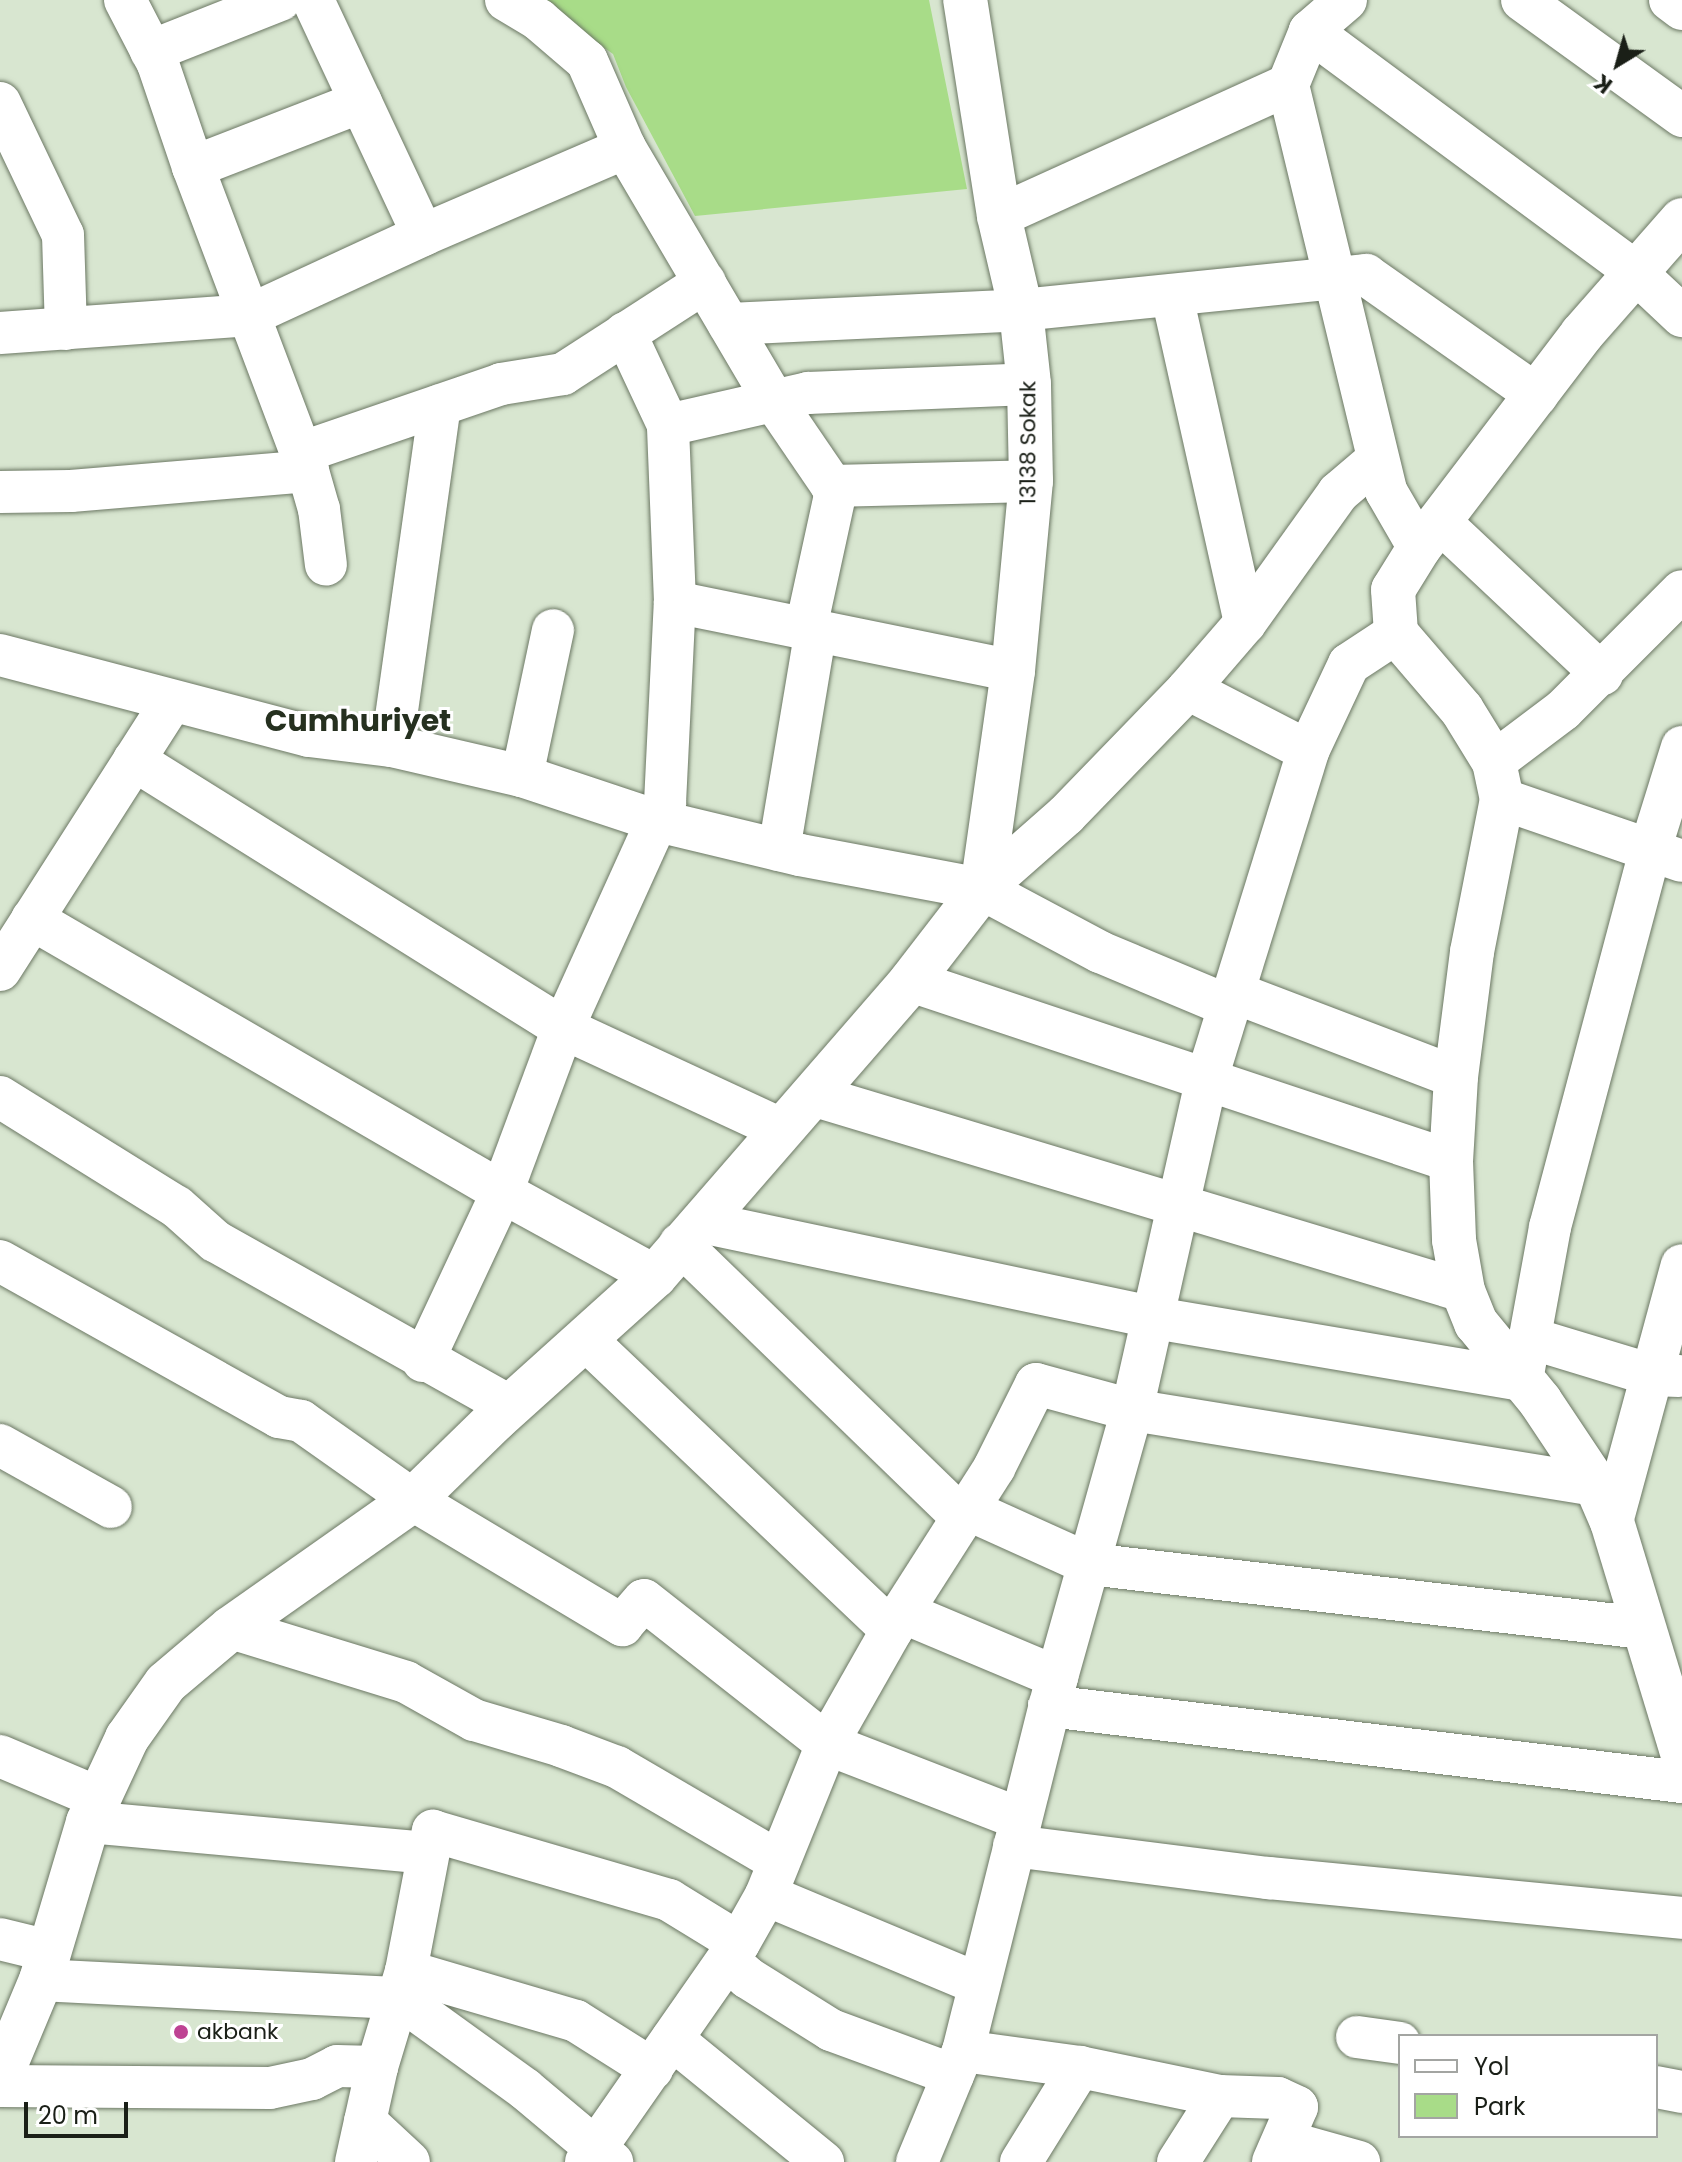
<!DOCTYPE html>
<html>
<head>
<meta charset="utf-8">
<style>
  body { margin:0 }
  #map { position:relative; width:1682px; height:2162px; overflow:hidden; background:#d8e6d0; font-family:Poppins,sans-serif }
  div>[style] { position:absolute }
  .green>* { inset:0; background:#a8dc88 }
  .roads { filter:drop-shadow(0 0 2px #6c7864) drop-shadow(0 0 2px #6c7864) }
  .street>* { height:42px; margin:-21px; padding:0 21px; transform-origin:21px; border-radius:21px; background:#fff }
  .secondary>* { height:44px; margin:-22px; padding:0 22px; transform-origin:22px; border-radius:22px; background:#fff }
  .dots>* { width:22px; height:22px; translate:-50% -50%; box-sizing:border-box; border:4px solid #fff; border-radius:50% }
  span { translate:-50% -50%; white-space:nowrap; text-align:center; line-height:1.15; -webkit-text-stroke:6px #fff; paint-order:stroke }
  .street-label { font-size:22px; color:#1a1f17 }
  .poi-label { font-size:22px; color:#1a1f17 }
  .left { translate:0 -50%; text-align:left }
  .district-label { font-size:30px; color:#25301f; font-weight:700 }
  .legend { position:absolute; left:1398px; top:2034px; width:260px; height:104px; box-sizing:border-box; background:#fff; border:2px solid #a3a5a2; margin:0; padding:10px 14px; list-style:none; font-size:24px; color:#1a1f17 }
  .legend li { display:flex; align-items:center; gap:16px; height:40px }
  .legend b { width:40px; border:2px solid #a3a5a2 }
  .north { position:absolute; left:1578px; top:24px; width:80px; height:80px; -webkit-text-stroke:6px #fff; paint-order:stroke; rotate:217deg; font-size:22px; font-weight:700; line-height:32px; text-align:center; color:#1a1f17 }
  .north::after { content:''; display:block; margin:auto; width:28px; height:36px; background:#1a1f17; clip-path:polygon(50% 0,100% 100%,50% 72%,0 100%) }
  .scale { position:absolute; left:24px; top:2102px; width:104px; height:36px; box-sizing:border-box; border:4px solid #1a1f17; border-top:0; padding-left:10px; font-size:24px; line-height:28px; white-space:nowrap; color:#1a1f17; -webkit-text-stroke:6px #fff; paint-order:stroke }
</style>
</head>
<body>
<div id="map">
  <div class="green">
    <i style="clip-path:polygon(536px 0,929px 0,967px 189px,695px 216px,626px 87px,613px 54px)"></i>
  </div>
  <div class="roads">
    <div class="street">
      <i style="left:125px;top:0;width:72px;rotate:62.7deg"></i>
      <i style="left:158px;top:64px;width:109px;rotate:71.2deg"></i>
      <i style="left:193px;top:167px;width:325px;rotate:69.3deg"></i>
      <i style="left:308px;top:471px;width:40px;rotate:74deg"></i>
      <i style="left:319px;top:509px;width:56px;rotate:82.9deg"></i>
      <i style="left:313px;top:0;width:259px;rotate:64.9deg"></i>
      <i style="left:506px;top:0;width:39px;rotate:31deg"></i>
      <i style="left:539px;top:20px;width:63px;rotate:40.5deg"></i>
      <i style="left:587px;top:61px;width:95px;rotate:66.4deg"></i>
      <i style="left:625px;top:148px;width:294px;rotate:59.5deg"></i>
      <i style="left:774px;top:401px;width:103px;rotate:55.7deg"></i>
      <i style="left:1346px;top:0;width:48px;rotate:139.3deg"></i>
      <i style="left:1310px;top:31px;width:58px;rotate:112.2deg"></i>
      <i style="left:1288px;top:85px;width:418px;rotate:76.4deg"></i>
      <i style="left:1386px;top:491px;width:66px;rotate:59.9deg"></i>
      <i style="left:1522px;top:0;width:198px;rotate:35.9deg"></i>
      <i style="left:1670px;top:0;width:15px;rotate:37deg"></i>
      <i style="left:1310px;top:31px;width:403px;rotate:36.5deg"></i>
      <i style="left:1634px;top:271px;width:66px;rotate:43.2deg"></i>
      <i style="left:151px;top:51px;width:139px;rotate:-21.6deg"></i>
      <i style="left:0;top:103px;width:146px;rotate:64.5deg"></i>
      <i style="left:63px;top:235px;width:94px;rotate:88.2deg"></i>
      <i style="left:193px;top:167px;width:180px;rotate:-21.2deg"></i>
      <i style="left:999px;top:216px;width:317px;rotate:-24.4deg"></i>
      <i style="left:1172px;top:296px;width:335px;rotate:77.4deg"></i>
      <i style="left:729px;top:324px;width:292px;rotate:-2.7deg"></i>
      <i style="left:1021px;top:310px;width:347px;rotate:-5.8deg"></i>
      <i style="left:1366px;top:275px;width:209px;rotate:35.1deg"></i>
      <i style="left:0;top:333px;width:251px;rotate:-4.1deg"></i>
      <i style="left:250px;top:315px;width:191px;rotate:-24.8deg"></i>
      <i style="left:423px;top:235px;width:220px;rotate:-23.3deg"></i>
      <i style="left:625px;top:333px;width:102px;rotate:64.9deg"></i>
      <i style="left:300px;top:453px;width:213px;rotate:-18.9deg"></i>
      <i style="left:501px;top:384px;width:63px;rotate:-9.2deg"></i>
      <i style="left:563px;top:374px;width:169px;rotate:-32.9deg"></i>
      <i style="left:0;top:492px;width:71px;rotate:-0.8deg"></i>
      <i style="left:71px;top:491px;width:238px;rotate:-4.8deg"></i>
      <i style="left:1441px;top:523px;width:221px;rotate:43.2deg"></i>
      <i style="left:675px;top:602px;width:345px;rotate:11.5deg"></i>
      <i style="left:806px;top:628px;width:136px;rotate:-77.7deg"></i>
      <i style="left:835px;top:495px;width:9px;rotate:-108deg"></i>
      <i style="left:832px;top:486px;width:199px;rotate:-1.4deg"></i>
      <i style="left:0;top:655px;width:319px;rotate:14.7deg"></i>
      <i style="left:309px;top:736px;width:84px;rotate:6.9deg"></i>
      <i style="left:392px;top:746px;width:133px;rotate:13deg"></i>
      <i style="left:522px;top:776px;width:139px;rotate:18.4deg"></i>
      <i style="left:654px;top:820px;width:150px;rotate:13.5deg"></i>
      <i style="left:800px;top:855px;width:185px;rotate:10.6deg"></i>
      <i style="left:982px;top:889px;width:134px;rotate:28.1deg"></i>
      <i style="left:1100px;top:952px;width:140px;rotate:22.7deg"></i>
      <i style="left:1188px;top:689px;width:135px;rotate:27.3deg"></i>
      <i style="left:392px;top:746px;width:344px;rotate:-82deg"></i>
      <i style="left:134px;top:760px;width:506px;rotate:31.99deg"></i>
      <i style="left:563px;top:1028px;width:240px;rotate:24.9deg"></i>
      <i style="left:1494px;top:762px;width:86px;rotate:-37deg"></i>
      <i style="left:1563px;top:710px;width:168px;rotate:-45deg"></i>
      <i style="left:522px;top:776px;width:149px;rotate:-78deg"></i>
      <i style="left:1502px;top:799px;width:190px;rotate:19deg"></i>
      <i style="left:779px;top:850px;width:223px;rotate:-80.5deg"></i>
      <i style="left:982px;top:889px;width:112px;rotate:-41.4deg"></i>
      <i style="left:1066px;top:815px;width:175px;rotate:-45.9deg"></i>
      <i style="left:1188px;top:689px;width:87px;rotate:-49.2deg"></i>
      <i style="left:1245px;top:623px;width:160px;rotate:-54.4deg"></i>
      <i style="left:1338px;top:493px;width:52px;rotate:-40.4deg"></i>
      <i style="left:32px;top:919px;width:544px;rotate:30.15deg"></i>
      <i style="left:502px;top:1192px;width:175px;rotate:28.8deg"></i>
      <i style="left:0;top:970px;width:319px;rotate:-57.4deg"></i>
      <i style="left:911px;top:981px;width:569px;rotate:18.43deg"></i>
      <i style="left:1233px;top:992px;width:239px;rotate:20.9deg"></i>
      <i style="left:812px;top:1095px;width:680px;rotate:16.76deg"></i>
      <i style="left:0;top:1097px;width:208px;rotate:31.9deg"></i>
      <i style="left:177px;top:1207px;width:51px;rotate:41.8deg"></i>
      <i style="left:215px;top:1241px;width:337px;rotate:29.3deg"></i>
      <i style="left:701px;top:1222px;width:464px;rotate:11.9deg"></i>
      <i style="left:1155px;top:1318px;width:372px;rotate:9.6deg"></i>
      <i style="left:1522px;top:1380px;width:156px;rotate:-79.6deg"></i>
      <i style="left:1550px;top:1227px;width:390px;rotate:-75.1deg"></i>
      <i style="left:1650px;top:850px;width:108px;rotate:-72.7deg"></i>
      <i style="left:680px;top:1244px;width:392px;rotate:44.1deg"></i>
      <i style="left:0;top:1261px;width:320px;rotate:29.2deg"></i>
      <i style="left:279px;top:1417px;width:22px;rotate:10deg"></i>
      <i style="left:301px;top:1421px;width:137px;rotate:35.2deg"></i>
      <i style="left:413px;top:1500px;width:244px;rotate:30.9deg"></i>
      <i style="left:622px;top:1625px;width:33px;rotate:-49deg"></i>
      <i style="left:644px;top:1600px;width:233px;rotate:38.2deg"></i>
      <i style="left:827px;top:1744px;width:207px;rotate:21.2deg"></i>
      <i style="left:1530px;top:1338px;width:127px;rotate:16.9deg"></i>
      <i style="left:1652px;top:1375px;width:27px;rotate:2deg"></i>
      <i style="left:585px;top:1339px;width:423px;rotate:43.5deg"></i>
      <i style="left:423px;top:1361px;width:187px;rotate:-64.9deg"></i>
      <i style="left:502px;top:1192px;width:175px;rotate:-69.6deg"></i>
      <i style="left:563px;top:1028px;width:247px;rotate:-65.6deg"></i>
      <i style="left:665px;top:803px;width:201px;rotate:-87.2deg"></i>
      <i style="left:675px;top:602px;width:177px;rotate:-92.3deg"></i>
      <i style="left:668px;top:425px;width:144px;rotate:-12.9deg"></i>
      <i style="left:808px;top:393px;width:221px;rotate:-2.3deg"></i>
      <i style="left:0;top:1445px;width:127px;rotate:29.2deg"></i>
      <i style="left:967px;top:1509px;width:134px;rotate:24.3deg"></i>
      <i style="left:1089px;top:1564px;width:558px;rotate:6.59deg"></i>
      <i style="left:1612px;top:1522px;width:266px;rotate:-74.8deg"></i>
      <i style="left:902px;top:1612px;width:168px;rotate:22.8deg"></i>
      <i style="left:231px;top:1628px;width:183px;rotate:17.1deg"></i>
      <i style="left:406px;top:1682px;width:78px;rotate:29.2deg"></i>
      <i style="left:474px;top:1720px;width:91px;rotate:16.6deg"></i>
      <i style="left:561px;top:1746px;width:60px;rotate:20.6deg"></i>
      <i style="left:617px;top:1767px;width:186px;rotate:30.3deg"></i>
      <i style="left:1049px;top:1706px;width:638px;rotate:6.85deg"></i>
      <i style="left:0;top:1756px;width:108px;rotate:23deg"></i>
      <i style="left:88px;top:1822px;width:341px;rotate:5.2deg"></i>
      <i style="left:1014px;top:1846px;width:257px;rotate:7.2deg"></i>
      <i style="left:1269px;top:1878px;width:415px;rotate:5.5deg"></i>
      <i style="left:766px;top:1895px;width:231px;rotate:22.7deg"></i>
      <i style="left:0;top:1939px;width:50px;rotate:13.8deg"></i>
      <i style="left:728px;top:1960px;width:27px;rotate:42deg"></i>
      <i style="left:748px;top:1978px;width:98px;rotate:32.1deg"></i>
      <i style="left:831px;top:2030px;width:130px;rotate:20.2deg"></i>
      <i style="left:406px;top:1971px;width:177px;rotate:16.4deg"></i>
      <i style="left:576px;top:2021px;width:90px;rotate:32.3deg"></i>
      <i style="left:41px;top:1980px;width:358px;rotate:2.9deg"></i>
      <i style="left:399px;top:1998px;width:155px;rotate:35.8deg"></i>
      <i style="left:525px;top:2089px;width:114px;rotate:40deg"></i>
      <i style="left:1357px;top:2037px;width:43px;rotate:7.9deg"></i>
      <i style="left:672px;top:2039px;width:195px;rotate:39.2deg"></i>
      <i style="left:963px;top:2051px;width:118px;rotate:7.8deg"></i>
      <i style="left:1080px;top:2067px;width:143px;rotate:11.7deg"></i>
      <i style="left:1220px;top:2096px;width:58px;rotate:2deg"></i>
      <i style="left:1278px;top:2098px;width:21px;rotate:25deg"></i>
      <i style="left:1297px;top:2107px;width:60px;rotate:113.6deg"></i>
      <i style="left:0;top:2086px;width:270px;rotate:0.4deg"></i>
      <i style="left:270px;top:2088px;width:43px;rotate:-12.1deg"></i>
      <i style="left:312px;top:2079px;width:28px;rotate:-27deg"></i>
      <i style="left:337px;top:2066px;width:40px;rotate:1.4deg"></i>
      <i style="left:1656px;top:2087px;width:26px;rotate:11deg"></i>
      <i style="left:365px;top:2121px;width:60px;rotate:43deg"></i>
      <i style="left:1284px;top:2141px;width:78px;rotate:15.6deg"></i>
      <i style="left:356px;top:2162px;width:97px;rotate:-77.5deg"></i>
      <i style="left:377px;top:2067px;width:100px;rotate:-73.2deg"></i>
      <i style="left:406px;top:1971px;width:143px;rotate:-79.1deg"></i>
      <i style="left:433px;top:1831px;width:246px;rotate:16.3deg"></i>
      <i style="left:669px;top:1900px;width:82px;rotate:31.6deg"></i>
      <i style="left:586px;top:2162px;width:267px;rotate:-55.1deg"></i>
      <i style="left:739px;top:1943px;width:55px;rotate:-60.6deg"></i>
      <i style="left:766px;top:1895px;width:163px;rotate:-68deg"></i>
      <i style="left:827px;top:1744px;width:152px;rotate:-60.4deg"></i>
      <i style="left:902px;top:1612px;width:171px;rotate:-57.4deg"></i>
      <i style="left:994px;top:1468px;width:94px;rotate:-63.4deg"></i>
      <i style="left:1036px;top:1384px;width:99px;rotate:15.2deg"></i>
      <i style="left:1132px;top:1410px;width:470px;rotate:9.2deg"></i>
      <i style="left:917px;top:2162px;width:120px;rotate:-67.5deg"></i>
      <i style="left:963px;top:2051px;width:386px;rotate:-75.9deg"></i>
      <i style="left:1057px;top:1677px;width:277px;rotate:-74.3deg"></i>
      <i style="left:1132px;top:1410px;width:340px;rotate:-77.3deg"></i>
      <i style="left:1207px;top:1078px;width:342px;rotate:-72.8deg"></i>
      <i style="left:1308px;top:751px;width:96px;rotate:-64.8deg"></i>
      <i style="left:1349px;top:664px;width:56px;rotate:-33.4deg"></i>
      <i style="left:1021px;top:2162px;width:112px;rotate:-58.2deg"></i>
      <i style="left:1178px;top:2162px;width:78px;rotate:-57.5deg"></i>
    </div>
    <div class="secondary">
      <i style="left:1682px;top:220px;width:152px;rotate:131.3deg"></i>
      <i style="left:1582px;top:334px;width:269px;rotate:127.3deg"></i>
      <i style="left:1419px;top:548px;width:49px;rotate:121.8deg"></i>
      <i style="left:1393px;top:590px;width:43px;rotate:86deg"></i>
      <i style="left:1396px;top:633px;width:101px;rotate:49.4deg"></i>
      <i style="left:1462px;top:710px;width:61px;rotate:58.4deg"></i>
      <i style="left:1494px;top:762px;width:38px;rotate:78deg"></i>
      <i style="left:1502px;top:799px;width:156px;rotate:101.1deg"></i>
      <i style="left:1472px;top:952px;width:126px;rotate:97.3deg"></i>
      <i style="left:1456px;top:1077px;width:84px;rotate:93.4deg"></i>
      <i style="left:1451px;top:1161px;width:79px;rotate:87.8deg"></i>
      <i style="left:1454px;top:1240px;width:52px;rotate:80deg"></i>
      <i style="left:1463px;top:1291px;width:35px;rotate:68deg"></i>
      <i style="left:1476px;top:1323px;width:101px;rotate:50.6deg"></i>
      <i style="left:1540px;top:1401px;width:101px;rotate:56.3deg"></i>
      <i style="left:1596px;top:1485px;width:40px;rotate:66.6deg"></i>
      <i style="left:1612px;top:1522px;width:240px;rotate:73.1deg"></i>
      <i style="left:0;top:2078px;width:106px;rotate:-67.3deg"></i>
      <i style="left:41px;top:1980px;width:165px;rotate:-73.4deg"></i>
      <i style="left:88px;top:1822px;width:93px;rotate:-65.1deg"></i>
      <i style="left:127px;top:1738px;width:67px;rotate:-54.7deg"></i>
      <i style="left:166px;top:1683px;width:85px;rotate:-40.2deg"></i>
      <i style="left:231px;top:1628px;width:223px;rotate:-35.1deg"></i>
      <i style="left:413px;top:1500px;width:115px;rotate:-44.3deg"></i>
      <i style="left:495px;top:1420px;width:215px;rotate:-42deg"></i>
      <i style="left:655px;top:1276px;width:391px;rotate:-49deg"></i>
      <i style="left:911px;top:981px;width:116px;rotate:-52.3deg"></i>
      <i style="left:982px;top:889px;width:220px;rotate:-81.9deg"></i>
      <i style="left:1013px;top:671px;width:191px;rotate:-84.6deg"></i>
      <i style="left:1031px;top:481px;width:97px;rotate:-91.2deg"></i>
      <i style="left:1029px;top:384px;width:74px;rotate:-96.2deg"></i>
      <i style="left:1021px;top:310px;width:97px;rotate:-103.2deg"></i>
      <i style="left:999px;top:216px;width:219px;rotate:-98.9deg"></i>
    </div>
  </div>
  <div class="dots">
    <i style="left:181px;top:2032px;background:#be4393"></i>
  </div>
  <div class="street-label">
    <span style="left:1028px;top:443px;rotate:-90deg">13138 Sokak</span>
  </div>
  <div class="poi-label">
    <span class="left" style="left:197px;top:2032px">akbank</span>
  </div>
  <div class="district-label">
    <span style="left:358px;top:721px">Cumhuriyet</span>
  </div>
  <ul class="legend">
  <li><b style="height:10px;background:#fff"></b>Yol</li>
  <li><b style="height:22px;background:#a8dc88"></b>Park</li>
  </ul>
  <div class="north">K</div>
  <div class="scale">20 m</div>
</div>
</body>
</html>
